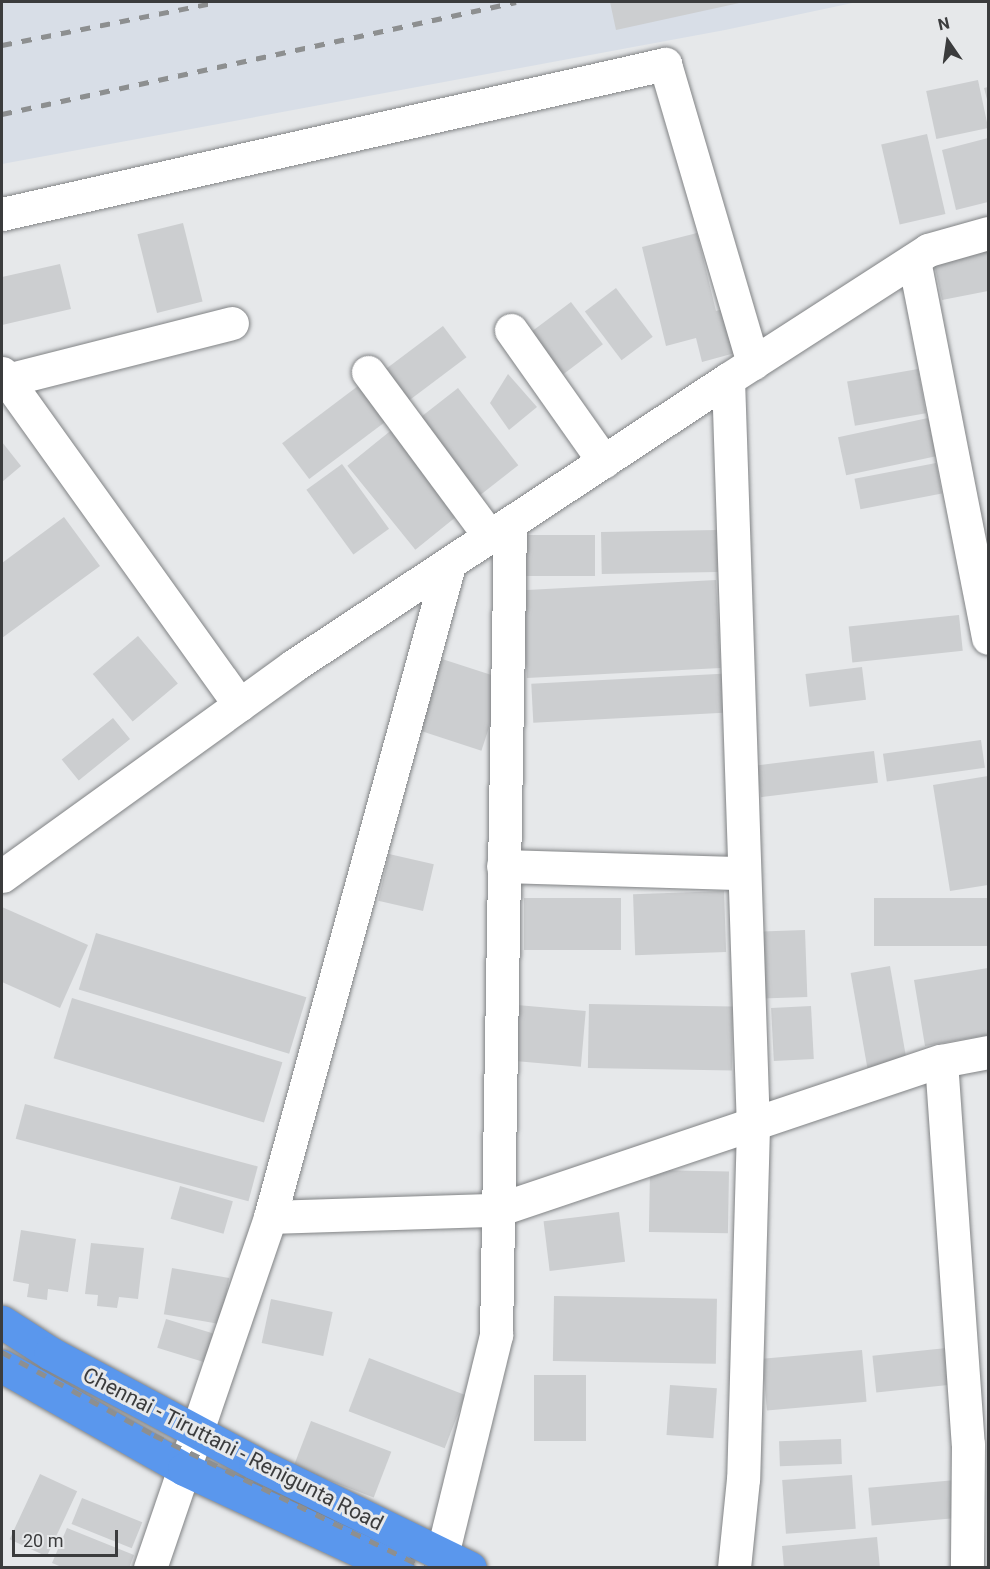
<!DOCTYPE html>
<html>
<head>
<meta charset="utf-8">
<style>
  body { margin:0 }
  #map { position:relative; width:990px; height:1569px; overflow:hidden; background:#e6e8ea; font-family:Roboto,sans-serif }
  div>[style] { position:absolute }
  .built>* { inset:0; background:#d8dee7 }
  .building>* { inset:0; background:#ccced0; transform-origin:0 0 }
  .roads { filter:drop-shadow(0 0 2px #818385) drop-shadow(0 0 2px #818385) }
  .minor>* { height:33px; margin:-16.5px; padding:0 16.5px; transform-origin:16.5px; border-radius:16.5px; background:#fff }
  .highway>* { height:33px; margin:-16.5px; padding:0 16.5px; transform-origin:16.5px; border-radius:16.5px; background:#5a97ed }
  .rail>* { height:4.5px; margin-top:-2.25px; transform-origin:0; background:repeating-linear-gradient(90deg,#8d8f90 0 10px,transparent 0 20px) }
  span { translate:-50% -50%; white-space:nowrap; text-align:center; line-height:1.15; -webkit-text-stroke:6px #e6e8ea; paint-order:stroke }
  .street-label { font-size:21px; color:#3b3c3d }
  .frame { position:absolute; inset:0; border:3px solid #3b3c3d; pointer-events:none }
  .north { position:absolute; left:918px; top:12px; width:60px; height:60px; -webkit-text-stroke:4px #e6e8ea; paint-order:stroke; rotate:347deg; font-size:16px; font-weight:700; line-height:24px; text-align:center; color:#3b3c3d }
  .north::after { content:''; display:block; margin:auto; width:21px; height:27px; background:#3b3c3d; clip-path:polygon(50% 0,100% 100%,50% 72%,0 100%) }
  .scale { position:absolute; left:12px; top:1530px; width:106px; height:27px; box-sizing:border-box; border:3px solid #3b3c3d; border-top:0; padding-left:8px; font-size:18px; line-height:21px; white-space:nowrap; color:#3b3c3d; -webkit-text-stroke:4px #e6e8ea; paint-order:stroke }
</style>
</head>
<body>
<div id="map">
  <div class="built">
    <i style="clip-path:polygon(2px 2px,857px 2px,725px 30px,2px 164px)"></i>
  </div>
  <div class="building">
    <i style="clip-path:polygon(610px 2px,744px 2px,616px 30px)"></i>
    <i style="left:978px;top:80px;width:49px;height:53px;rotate:78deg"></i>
    <i style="clip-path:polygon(988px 87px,988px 103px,984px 88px)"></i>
    <i style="left:927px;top:134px;width:82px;height:47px;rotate:77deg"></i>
    <i style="clip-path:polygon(988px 138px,988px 202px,956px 210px,942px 150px)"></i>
    <i style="left:183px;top:223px;width:81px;height:47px;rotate:76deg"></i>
    <i style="clip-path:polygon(697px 233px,716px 311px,724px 309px,735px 353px,702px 362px,696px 338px,666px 346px,642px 247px)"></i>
    <i style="clip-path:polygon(988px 247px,988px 291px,942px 300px,933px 258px)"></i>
    <i style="clip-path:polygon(60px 264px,71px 309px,2px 325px,2px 277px)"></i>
    <i style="left:616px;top:288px;width:61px;height:39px;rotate:53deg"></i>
    <i style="left:571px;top:302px;width:53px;height:60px;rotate:53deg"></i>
    <i style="left:443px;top:326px;width:39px;height:77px;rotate:53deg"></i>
    <i style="left:918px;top:369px;width:45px;height:72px;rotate:80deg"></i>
    <i style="clip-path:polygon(508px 374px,537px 407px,509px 430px,490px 403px)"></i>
    <i style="left:362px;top:383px;width:45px;height:100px;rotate:53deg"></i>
    <i style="left:458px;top:388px;width:98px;height:54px;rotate:52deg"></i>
    <i style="left:928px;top:418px;width:39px;height:92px;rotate:78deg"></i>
    <i style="left:394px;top:428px;width:108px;height:60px;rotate:51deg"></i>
    <i style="clip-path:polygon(2px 442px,21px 466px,2px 482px)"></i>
    <i style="left:936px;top:463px;width:31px;height:83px;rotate:79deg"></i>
    <i style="left:342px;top:464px;width:80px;height:44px;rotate:54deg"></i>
    <i style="clip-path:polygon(64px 517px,100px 566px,2px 638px,2px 563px)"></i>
    <i style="left:717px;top:530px;width:42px;height:116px;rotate:89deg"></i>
    <i style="left:595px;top:535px;width:41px;height:80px;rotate:90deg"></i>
    <i style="left:716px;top:580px;width:88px;height:194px;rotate:87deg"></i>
    <i style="left:959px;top:615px;width:36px;height:111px;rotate:84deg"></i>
    <i style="left:138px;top:636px;width:62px;height:59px;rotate:50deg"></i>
    <i style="left:439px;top:658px;width:69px;height:75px;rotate:18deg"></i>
    <i style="left:862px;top:667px;width:33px;height:57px;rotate:83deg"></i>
    <i style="left:736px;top:673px;width:39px;height:205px;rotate:87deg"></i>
    <i style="left:113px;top:718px;width:27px;height:66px;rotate:51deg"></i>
    <i style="left:981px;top:740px;width:28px;height:99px;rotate:82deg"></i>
    <i style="left:874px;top:751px;width:32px;height:118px;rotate:83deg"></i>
    <i style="clip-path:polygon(988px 776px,988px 885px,950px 891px,933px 785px)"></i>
    <i style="left:389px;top:854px;width:46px;height:48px;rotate:13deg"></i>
    <i style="left:724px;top:891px;width:61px;height:91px;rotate:88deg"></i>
    <i style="left:621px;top:898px;width:52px;height:97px;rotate:90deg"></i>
    <i style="left:988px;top:898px;width:48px;height:114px;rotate:90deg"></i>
    <i style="clip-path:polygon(2px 907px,88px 945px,60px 1008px,2px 982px)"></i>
    <i style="left:805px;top:930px;width:67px;height:46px;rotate:88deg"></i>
    <i style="left:96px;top:933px;width:220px;height:59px;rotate:17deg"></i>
    <i style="left:890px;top:966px;width:106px;height:40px;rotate:80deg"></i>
    <i style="clip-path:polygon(988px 968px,988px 1035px,925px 1046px,914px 980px)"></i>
    <i style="left:72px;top:998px;width:220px;height:63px;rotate:17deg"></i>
    <i style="left:589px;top:1004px;width:144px;height:64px;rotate:1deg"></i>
    <i style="left:517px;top:1005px;width:69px;height:56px;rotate:5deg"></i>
    <i style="left:811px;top:1006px;width:53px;height:40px;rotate:87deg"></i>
    <i style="left:25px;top:1104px;width:241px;height:36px;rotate:15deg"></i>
    <i style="left:650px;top:1170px;width:79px;height:62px;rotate:1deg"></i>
    <i style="left:180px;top:1186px;width:55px;height:34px;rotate:16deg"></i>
    <i style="left:619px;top:1212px;width:50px;height:76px;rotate:83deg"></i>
    <i style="clip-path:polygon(21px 1230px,76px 1239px,68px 1292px,48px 1289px,47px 1300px,27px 1297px,29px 1284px,13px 1281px)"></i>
    <i style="clip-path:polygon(91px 1243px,144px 1248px,138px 1299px,119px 1297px,117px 1308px,97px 1306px,98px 1295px,85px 1294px)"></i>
    <i style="left:172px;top:1268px;width:58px;height:47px;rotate:10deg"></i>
    <i style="left:554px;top:1296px;width:163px;height:65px;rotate:1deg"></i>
    <i style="left:271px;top:1299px;width:63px;height:45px;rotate:12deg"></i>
    <i style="left:166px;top:1319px;width:52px;height:30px;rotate:17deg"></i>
    <i style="left:956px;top:1347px;width:37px;height:84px;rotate:84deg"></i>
    <i style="left:862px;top:1350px;width:52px;height:100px;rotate:85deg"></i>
    <i style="left:369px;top:1358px;width:103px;height:57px;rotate:21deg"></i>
    <i style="left:534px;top:1375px;width:52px;height:66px"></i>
    <i style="left:670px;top:1385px;width:47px;height:50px;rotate:4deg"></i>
    <i style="left:311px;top:1421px;width:86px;height:49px;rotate:21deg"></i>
    <i style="left:841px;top:1439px;width:25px;height:62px;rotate:88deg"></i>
    <i style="left:40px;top:1474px;width:41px;height:72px;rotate:25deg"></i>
    <i style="left:852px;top:1475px;width:54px;height:70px;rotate:86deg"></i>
    <i style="left:956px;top:1480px;width:38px;height:88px;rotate:85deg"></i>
    <i style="left:82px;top:1498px;width:65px;height:28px;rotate:22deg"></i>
    <i style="clip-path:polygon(67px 1528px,134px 1555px,129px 1568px,64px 1568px,52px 1563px)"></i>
    <i style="clip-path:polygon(877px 1537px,880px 1568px,784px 1568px,782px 1546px)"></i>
  </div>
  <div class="roads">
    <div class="minor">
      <i style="left:2px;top:214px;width:680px;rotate:-12.75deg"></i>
      <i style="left:665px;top:64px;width:312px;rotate:73.6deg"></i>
      <i style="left:914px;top:260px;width:385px;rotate:78.9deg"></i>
      <i style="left:511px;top:330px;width:161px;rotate:54.8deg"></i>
      <i style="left:368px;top:372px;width:205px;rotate:53.5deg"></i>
      <i style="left:2px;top:373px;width:408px;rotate:54.4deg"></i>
      <i style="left:728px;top:379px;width:748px;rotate:88.09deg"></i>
      <i style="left:753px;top:1127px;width:352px;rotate:91.6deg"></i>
      <i style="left:743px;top:1479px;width:89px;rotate:95.8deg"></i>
      <i style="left:7px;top:380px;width:232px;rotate:-14.2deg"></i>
      <i style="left:503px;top:866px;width:241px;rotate:1.7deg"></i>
      <i style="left:2px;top:876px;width:359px;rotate:-35.8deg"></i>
      <i style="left:293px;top:666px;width:521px;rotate:-33.42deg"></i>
      <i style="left:728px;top:379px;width:238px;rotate:-32.8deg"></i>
      <i style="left:928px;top:250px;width:62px;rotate:-15.8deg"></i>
      <i style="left:941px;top:1061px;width:384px;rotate:86deg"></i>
      <i style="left:968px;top:1444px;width:124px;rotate:90.5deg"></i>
      <i style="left:270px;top:1217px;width:227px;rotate:-1.8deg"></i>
      <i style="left:497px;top:1210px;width:468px;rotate:-18.6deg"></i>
      <i style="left:941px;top:1061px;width:48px;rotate:-10.8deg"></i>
      <i style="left:442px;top:1555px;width:227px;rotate:-76.2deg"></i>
      <i style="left:496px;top:1335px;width:811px;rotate:-89.01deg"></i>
      <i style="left:150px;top:1568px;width:371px;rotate:-71.1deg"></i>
      <i style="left:270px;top:1217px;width:676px;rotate:-74.65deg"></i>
    </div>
    <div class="highway">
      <i style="left:2px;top:1322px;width:57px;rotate:32.9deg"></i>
      <i style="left:50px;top:1353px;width:233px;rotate:28.2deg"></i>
      <i style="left:255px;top:1463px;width:239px;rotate:26deg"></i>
      <i style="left:2px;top:1366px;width:209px;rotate:29.5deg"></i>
      <i style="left:184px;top:1469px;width:235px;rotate:24.9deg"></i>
    </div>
  </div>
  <div class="rail">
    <i style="left:2px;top:45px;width:219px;rotate:-11.3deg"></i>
    <i style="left:2px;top:114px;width:526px;rotate:-12.29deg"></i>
    <i style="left:2px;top:1352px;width:173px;rotate:28.6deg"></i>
    <i style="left:154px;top:1435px;width:302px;rotate:26.1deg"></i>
  </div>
  <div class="street-label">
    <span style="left:233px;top:1449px;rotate:27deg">Chennai - Tiruttani - Renigunta Road</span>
  </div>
  <div class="frame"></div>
  <div class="north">N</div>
  <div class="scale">20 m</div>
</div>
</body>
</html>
